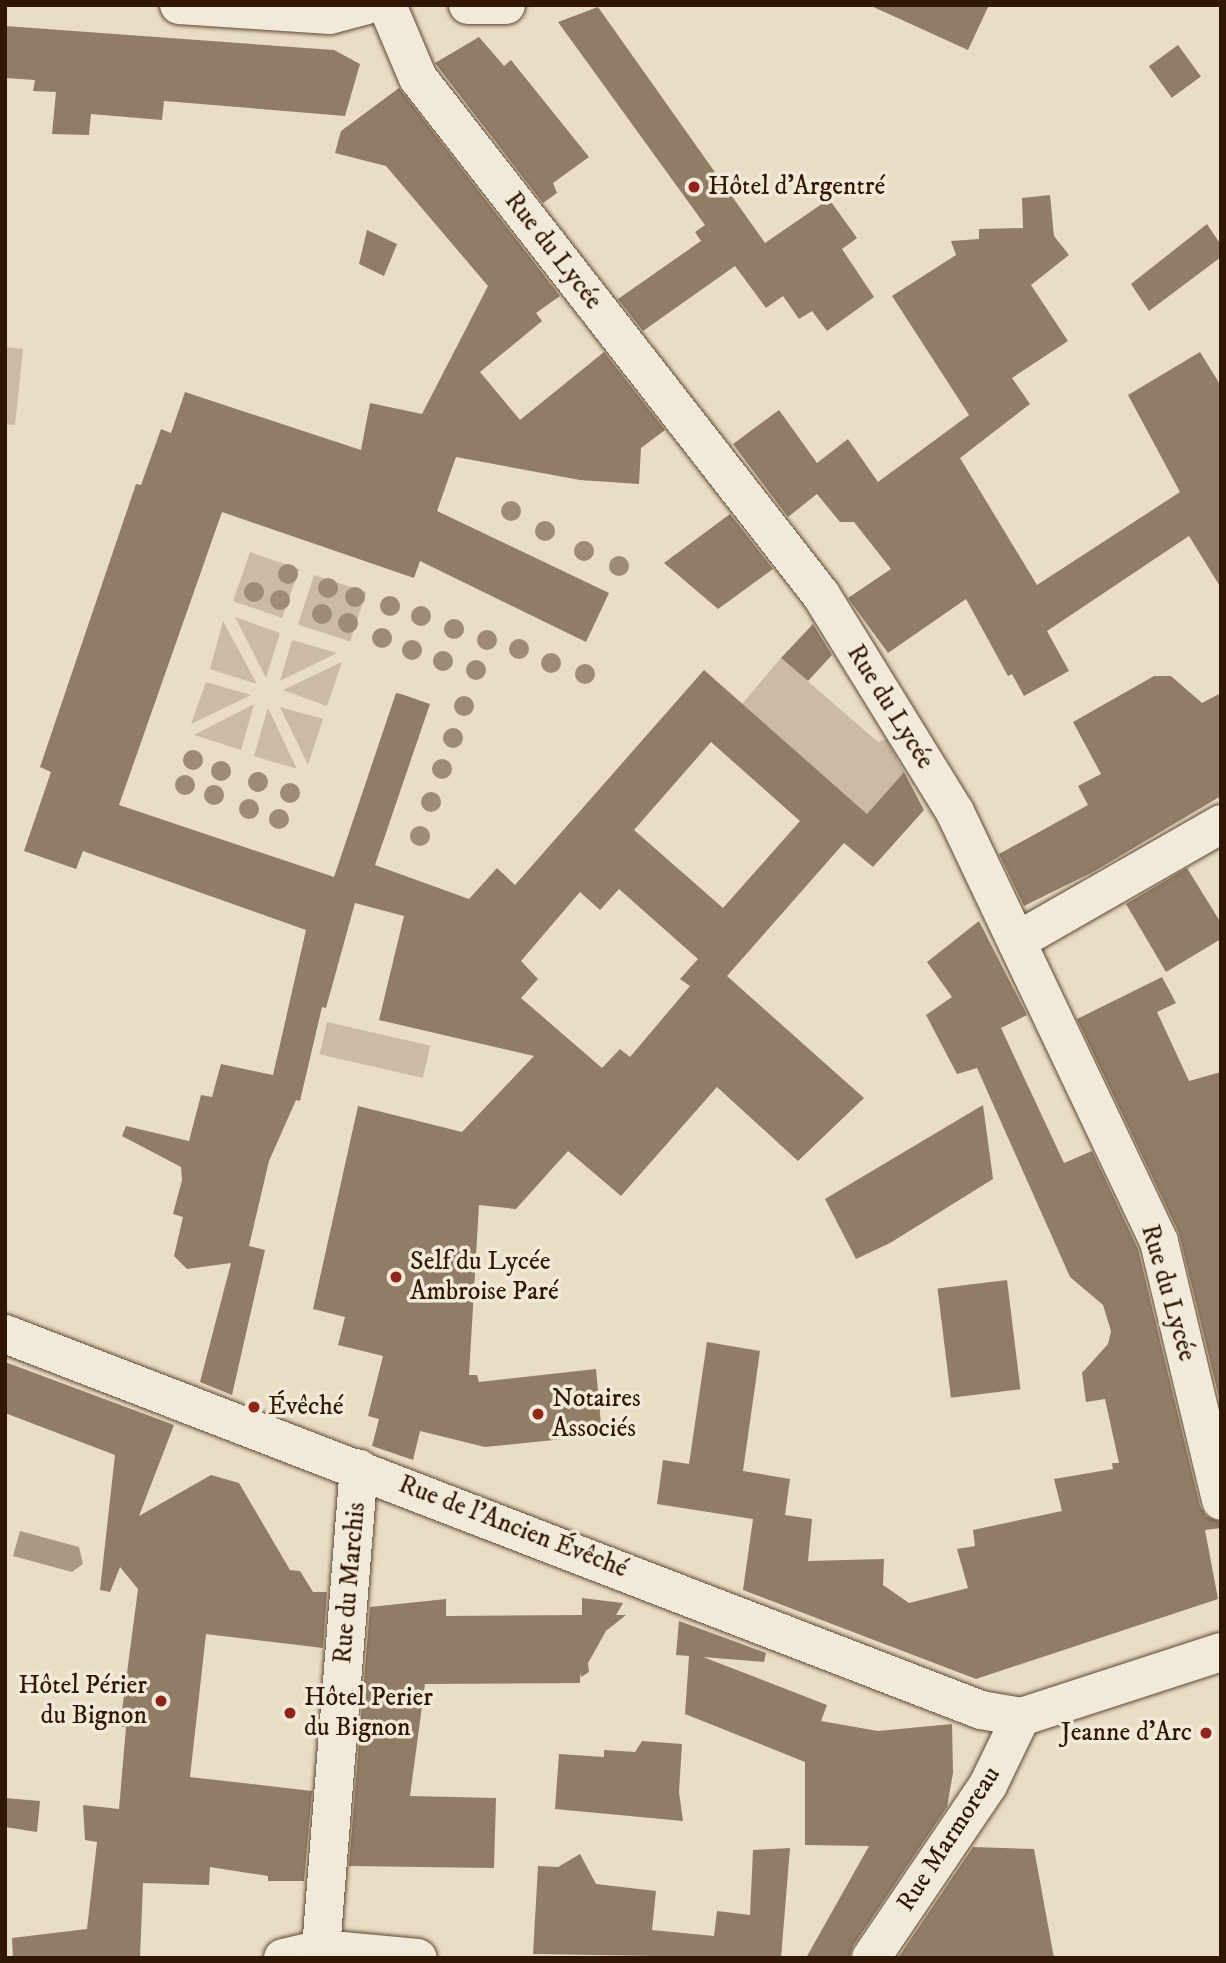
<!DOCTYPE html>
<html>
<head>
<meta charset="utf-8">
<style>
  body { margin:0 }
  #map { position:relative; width:1226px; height:1963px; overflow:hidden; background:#e9ddc4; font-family:"IM FELL DW Pica",serif }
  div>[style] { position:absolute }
  .green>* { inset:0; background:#cabba3; transform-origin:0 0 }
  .water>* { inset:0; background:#aa9982 }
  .building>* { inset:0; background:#917d66; transform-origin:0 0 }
  .roads { filter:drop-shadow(0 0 2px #5f4832) drop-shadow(0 0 2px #5f4832) }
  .minor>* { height:38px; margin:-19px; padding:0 19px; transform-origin:19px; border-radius:19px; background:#f1e9d9 }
  .trees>* { width:20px; height:20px; margin:-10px; border-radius:50%; background:#9d8b74 }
  .dots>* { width:19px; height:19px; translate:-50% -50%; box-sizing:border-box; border:4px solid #f1e9d9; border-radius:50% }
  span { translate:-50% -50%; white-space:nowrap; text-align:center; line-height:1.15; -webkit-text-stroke:7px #f1e9d9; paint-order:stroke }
  .poi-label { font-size:26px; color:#311601 }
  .left { translate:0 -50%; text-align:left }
  .right { translate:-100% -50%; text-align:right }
  .street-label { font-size:26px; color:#311601 }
  .frame { position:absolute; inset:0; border:7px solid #311601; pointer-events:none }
</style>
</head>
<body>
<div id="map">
  <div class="green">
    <i style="clip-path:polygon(5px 347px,23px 349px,15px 425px,5px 424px)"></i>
    <i style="left:250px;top:552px;width:52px;height:52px;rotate:19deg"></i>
    <i style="left:314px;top:575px;width:55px;height:52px;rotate:18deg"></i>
    <i style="clip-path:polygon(235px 617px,280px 633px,266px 678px)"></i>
    <i style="clip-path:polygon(223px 621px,257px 684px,210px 669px)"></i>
    <i style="clip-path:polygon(292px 640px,337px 653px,280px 681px)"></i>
    <i style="clip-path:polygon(781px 658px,878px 742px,886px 739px,904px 772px,867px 814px,742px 704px)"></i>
    <i style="clip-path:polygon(342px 662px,327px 706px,283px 690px)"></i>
    <i style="clip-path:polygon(206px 682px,251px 695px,191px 724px)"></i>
    <i style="clip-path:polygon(254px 704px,241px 750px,194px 735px)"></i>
    <i style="clip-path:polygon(280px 707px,323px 719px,308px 765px)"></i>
    <i style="clip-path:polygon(268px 708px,297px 769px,254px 756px)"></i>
    <i style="left:327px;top:1022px;width:106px;height:33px;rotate:13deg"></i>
  </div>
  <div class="water">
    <i style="clip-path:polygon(20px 1531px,79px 1547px,83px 1564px,72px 1572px,13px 1556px)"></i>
  </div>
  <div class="building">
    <i style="clip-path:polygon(869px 5px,989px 5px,968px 50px)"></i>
    <i style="clip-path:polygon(598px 7px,765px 243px,829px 199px,857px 238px,842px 249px,874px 297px,827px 331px,812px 311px,799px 319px,783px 296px,766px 308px,735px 266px,643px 331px,618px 299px,701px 241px,695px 232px,705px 225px,558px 22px)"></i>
    <i style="clip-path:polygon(5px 26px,334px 50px,360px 64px,345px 116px,164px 101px,162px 120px,91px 114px,89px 135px,52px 134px,56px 92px,33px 91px,35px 80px,5px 78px)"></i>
    <i style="clip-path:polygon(479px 37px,504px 66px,511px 60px,589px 157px,553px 183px,557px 193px,543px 203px,435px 63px)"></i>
    <i style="left:1178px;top:45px;width:39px;height:36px;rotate:54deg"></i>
    <i style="clip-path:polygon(evenodd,399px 88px,560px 296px,536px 313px,542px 321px,480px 372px,520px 420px,604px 352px,665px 430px,641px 448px,639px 484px,580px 480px,456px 457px,437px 511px,609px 593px,586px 642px,420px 561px,414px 578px,222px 512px,119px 805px,334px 877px,396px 693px,401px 694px,430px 704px,375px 865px,469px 899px,497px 868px,515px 885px,704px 670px,867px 814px,904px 772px,924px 810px,873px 867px,844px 843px,727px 976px,864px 1098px,798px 1161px,717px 1087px,621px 1196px,568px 1151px,516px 1209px,479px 1205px,469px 1375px,477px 1375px,479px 1382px,596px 1369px,602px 1435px,485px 1447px,420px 1431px,413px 1460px,372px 1446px,379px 1419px,368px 1416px,383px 1356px,338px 1345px,345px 1317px,313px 1309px,358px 1106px,462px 1132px,534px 1056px,379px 1020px,404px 916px,355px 903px,326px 1008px,322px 1007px,300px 1101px,296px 1100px,269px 1161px,249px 1246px,265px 1250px,232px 1395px,200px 1382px,231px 1263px,187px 1269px,174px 1256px,183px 1217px,173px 1214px,182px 1180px,181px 1167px,122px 1136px,126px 1126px,189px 1141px,201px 1095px,212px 1097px,221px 1064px,273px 1075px,306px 930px,83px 851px,76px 869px,24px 851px,51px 772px,40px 767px,136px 484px,141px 485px,161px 429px,171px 433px,185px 392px,361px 450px,370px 403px,422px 414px,488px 286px,386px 166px,335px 153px,341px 131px,399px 88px,711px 742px,800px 821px,723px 908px,634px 830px,711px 742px,399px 88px,619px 889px,698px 959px,680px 979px,690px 986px,630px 1057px,620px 1049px,602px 1068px,521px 998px,538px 979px,521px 961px,580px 892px,600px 910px,619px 889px)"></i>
    <i style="clip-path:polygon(1050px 195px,1054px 236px,1069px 255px,1031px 285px,1068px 341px,1012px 378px,1030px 404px,960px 458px,1037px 585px,1180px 492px,1128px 395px,1200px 352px,1221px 386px,1221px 588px,1189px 536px,1047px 631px,1069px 671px,1024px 696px,1012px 674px,1008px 676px,966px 599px,888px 653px,848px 598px,891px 569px,854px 522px,840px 522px,817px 494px,788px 517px,733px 444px,779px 410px,817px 463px,848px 439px,878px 482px,969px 415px,892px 296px,956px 255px,951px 241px,979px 239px,979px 229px,1023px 228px,1022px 198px)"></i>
    <i style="clip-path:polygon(1207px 224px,1221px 245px,1221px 257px,1149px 311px,1131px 284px)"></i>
    <i style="clip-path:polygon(367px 230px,397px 244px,384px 276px,359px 264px)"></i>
    <i style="clip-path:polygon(730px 514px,773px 569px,718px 609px,664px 563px)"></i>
    <i style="clip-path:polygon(813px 624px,832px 655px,808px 681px,781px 658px)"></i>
    <i style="clip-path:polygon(1154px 676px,1171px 676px,1202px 703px,1221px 693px,1221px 796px,1093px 872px,1024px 906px,999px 854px,1088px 805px,1078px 786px,1101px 774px,1073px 722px)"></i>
    <i style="clip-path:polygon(1187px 868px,1221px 923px,1221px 939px,1166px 972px,1126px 904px)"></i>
    <i style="clip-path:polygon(979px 921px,1027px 1015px,1001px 1028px,1064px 1163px,1092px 1151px,1138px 1249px,1200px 1506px,1206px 1516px,1221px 1522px,1221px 1528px,1205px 1530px,1218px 1599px,976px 1679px,743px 1590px,753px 1519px,657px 1504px,663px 1460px,689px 1464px,707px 1342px,760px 1351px,743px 1471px,790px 1479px,785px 1515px,812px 1519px,808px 1561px,884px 1559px,883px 1585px,909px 1603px,968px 1588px,957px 1549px,975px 1546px,973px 1530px,1062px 1511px,1054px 1479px,1113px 1469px,1112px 1463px,1119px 1463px,1105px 1399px,1086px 1402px,1082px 1373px,1108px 1344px,1111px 1331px,1103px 1305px,1070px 1277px,977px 1068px,957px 1074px,926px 1015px,952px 997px,927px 962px)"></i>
    <i style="clip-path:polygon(1162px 977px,1176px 1003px,1157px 1012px,1189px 1081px,1221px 1072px,1221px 1406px,1179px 1233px,1077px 1019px)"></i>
    <i style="clip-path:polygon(983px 1105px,993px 1179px,890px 1243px,856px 1259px,825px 1199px)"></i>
    <i style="left:1007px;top:1280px;width:110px;height:70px;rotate:83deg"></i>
    <i style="clip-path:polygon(5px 1362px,174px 1425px,139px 1516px,211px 1475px,239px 1483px,290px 1570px,300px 1571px,313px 1592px,327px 1592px,323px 1648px,206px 1634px,190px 1777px,312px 1791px,304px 1881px,268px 1881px,268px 1876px,210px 1867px,209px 1885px,143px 1883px,140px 1958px,13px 1958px,12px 1938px,87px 1929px,97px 1842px,85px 1840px,83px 1805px,119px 1809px,126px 1727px,120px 1726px,138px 1589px,120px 1567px,110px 1592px,100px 1590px,115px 1455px,5px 1413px)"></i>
    <i style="clip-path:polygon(582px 1598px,623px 1603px,616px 1615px,626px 1615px,606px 1631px,588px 1663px,589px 1672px,581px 1677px,580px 1672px,580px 1683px,425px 1684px,410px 1796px,496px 1798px,494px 1868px,349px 1866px,370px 1607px,446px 1599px,446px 1616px,582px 1615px)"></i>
    <i style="clip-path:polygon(679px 1621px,766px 1653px,764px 1662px,703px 1657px,827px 1705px,821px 1721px,878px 1731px,952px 1724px,953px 1773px,947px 1807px,853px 1946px,849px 1958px,806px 1958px,869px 1846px,805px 1845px,805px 1762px,685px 1714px,689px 1656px,676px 1655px)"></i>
    <i style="clip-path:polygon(642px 1741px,682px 1744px,679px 1792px,683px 1821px,555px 1809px,559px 1754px,604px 1757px,604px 1750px,635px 1752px)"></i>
    <i style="clip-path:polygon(5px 1798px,40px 1801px,37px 1832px,5px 1827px)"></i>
    <i style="clip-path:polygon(973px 1847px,1034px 1849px,1054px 1958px,898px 1958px)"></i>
    <i style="clip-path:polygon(790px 1848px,781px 1958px,533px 1954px,538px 1866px,558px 1867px,580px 1854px,596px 1884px,656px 1891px,652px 1930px,714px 1936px,717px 1911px,750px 1915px,753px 1850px)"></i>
  </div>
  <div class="roads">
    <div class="minor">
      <i style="left:179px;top:5px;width:151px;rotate:3.8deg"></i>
      <i style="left:330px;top:15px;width:38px;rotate:-15deg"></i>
      <i style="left:387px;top:5px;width:79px;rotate:67deg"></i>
      <i style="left:418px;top:78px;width:656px;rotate:52.06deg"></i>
      <i style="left:821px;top:595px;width:255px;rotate:58.3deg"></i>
      <i style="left:955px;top:812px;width:476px;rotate:64.6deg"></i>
      <i style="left:1159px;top:1242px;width:266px;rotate:76.5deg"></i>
      <i style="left:468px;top:5px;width:38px"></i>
      <i style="left:1017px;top:941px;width:235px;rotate:-29.8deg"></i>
      <i style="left:5px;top:1334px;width:1046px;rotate:21.07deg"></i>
      <i style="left:981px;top:1710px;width:41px;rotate:9.9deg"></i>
      <i style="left:1021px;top:1717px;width:210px;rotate:-18deg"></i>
      <i style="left:321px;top:1949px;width:482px;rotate:-85.5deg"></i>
      <i style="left:283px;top:1958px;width:39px;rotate:-13deg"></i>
      <i style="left:321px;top:1949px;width:97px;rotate:5.3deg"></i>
      <i style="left:871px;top:1958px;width:209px;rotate:-55.9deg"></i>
      <i style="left:988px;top:1785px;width:76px;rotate:-64.1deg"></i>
    </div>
  </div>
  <div class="trees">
    <i style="left:511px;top:511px"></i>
    <i style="left:545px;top:531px"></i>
    <i style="left:584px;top:551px"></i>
    <i style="left:619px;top:566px"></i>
    <i style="left:288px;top:574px"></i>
    <i style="left:328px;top:588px"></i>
    <i style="left:254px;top:592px"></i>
    <i style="left:355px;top:597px"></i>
    <i style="left:280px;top:600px"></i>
    <i style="left:390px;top:606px"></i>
    <i style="left:322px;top:614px"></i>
    <i style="left:421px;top:616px"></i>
    <i style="left:348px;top:623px"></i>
    <i style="left:454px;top:629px"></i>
    <i style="left:382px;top:638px"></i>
    <i style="left:487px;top:640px"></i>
    <i style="left:519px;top:649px"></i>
    <i style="left:412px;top:650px"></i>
    <i style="left:443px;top:661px"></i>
    <i style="left:551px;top:663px"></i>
    <i style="left:476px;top:670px"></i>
    <i style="left:585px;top:674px"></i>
    <i style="left:464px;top:706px"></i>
    <i style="left:453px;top:738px"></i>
    <i style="left:193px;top:760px"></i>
    <i style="left:442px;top:769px"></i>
    <i style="left:221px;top:771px"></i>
    <i style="left:258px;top:782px"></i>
    <i style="left:185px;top:785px"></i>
    <i style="left:290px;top:793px"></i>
    <i style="left:214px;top:795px"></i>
    <i style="left:431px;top:802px"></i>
    <i style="left:249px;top:809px"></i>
    <i style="left:279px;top:819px"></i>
    <i style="left:420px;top:836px"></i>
  </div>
  <div class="dots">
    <i style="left:694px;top:187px;background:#8f2418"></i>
    <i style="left:396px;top:1277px;background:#8f2418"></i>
    <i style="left:254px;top:1407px;background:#8f2418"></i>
    <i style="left:538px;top:1414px;background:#8f2418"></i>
    <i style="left:161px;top:1701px;background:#8f2418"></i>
    <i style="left:290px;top:1713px;background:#8f2418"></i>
    <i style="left:1206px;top:1733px;background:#8f2418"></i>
  </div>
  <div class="poi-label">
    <span class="left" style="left:708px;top:187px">Hôtel d'Argentré</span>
    <span class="left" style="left:410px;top:1277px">Self du Lycée<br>Ambroise Paré</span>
    <span class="left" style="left:552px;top:1414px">Notaires<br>Associés</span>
    <span class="left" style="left:268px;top:1407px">Évêché</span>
    <span class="right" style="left:147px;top:1701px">Hôtel Périer<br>du Bignon</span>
    <span class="left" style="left:304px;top:1713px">Hôtel Perier<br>du Bignon</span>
    <span class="right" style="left:1192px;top:1733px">Jeanne d'Arc</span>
  </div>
  <div class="street-label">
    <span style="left:553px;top:251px;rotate:52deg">Rue du Lycée</span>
    <span style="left:890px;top:707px;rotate:58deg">Rue du Lycée</span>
    <span style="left:1168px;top:1293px;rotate:74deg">Rue du Lycée</span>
    <span style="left:513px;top:1527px;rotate:21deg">Rue de l'Ancien Évêché</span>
    <span style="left:350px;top:1583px;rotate:-85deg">Rue du Marchis</span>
    <span style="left:949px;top:1839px;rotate:-57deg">Rue Marmoreau</span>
  </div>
  <div class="frame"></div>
</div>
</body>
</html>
